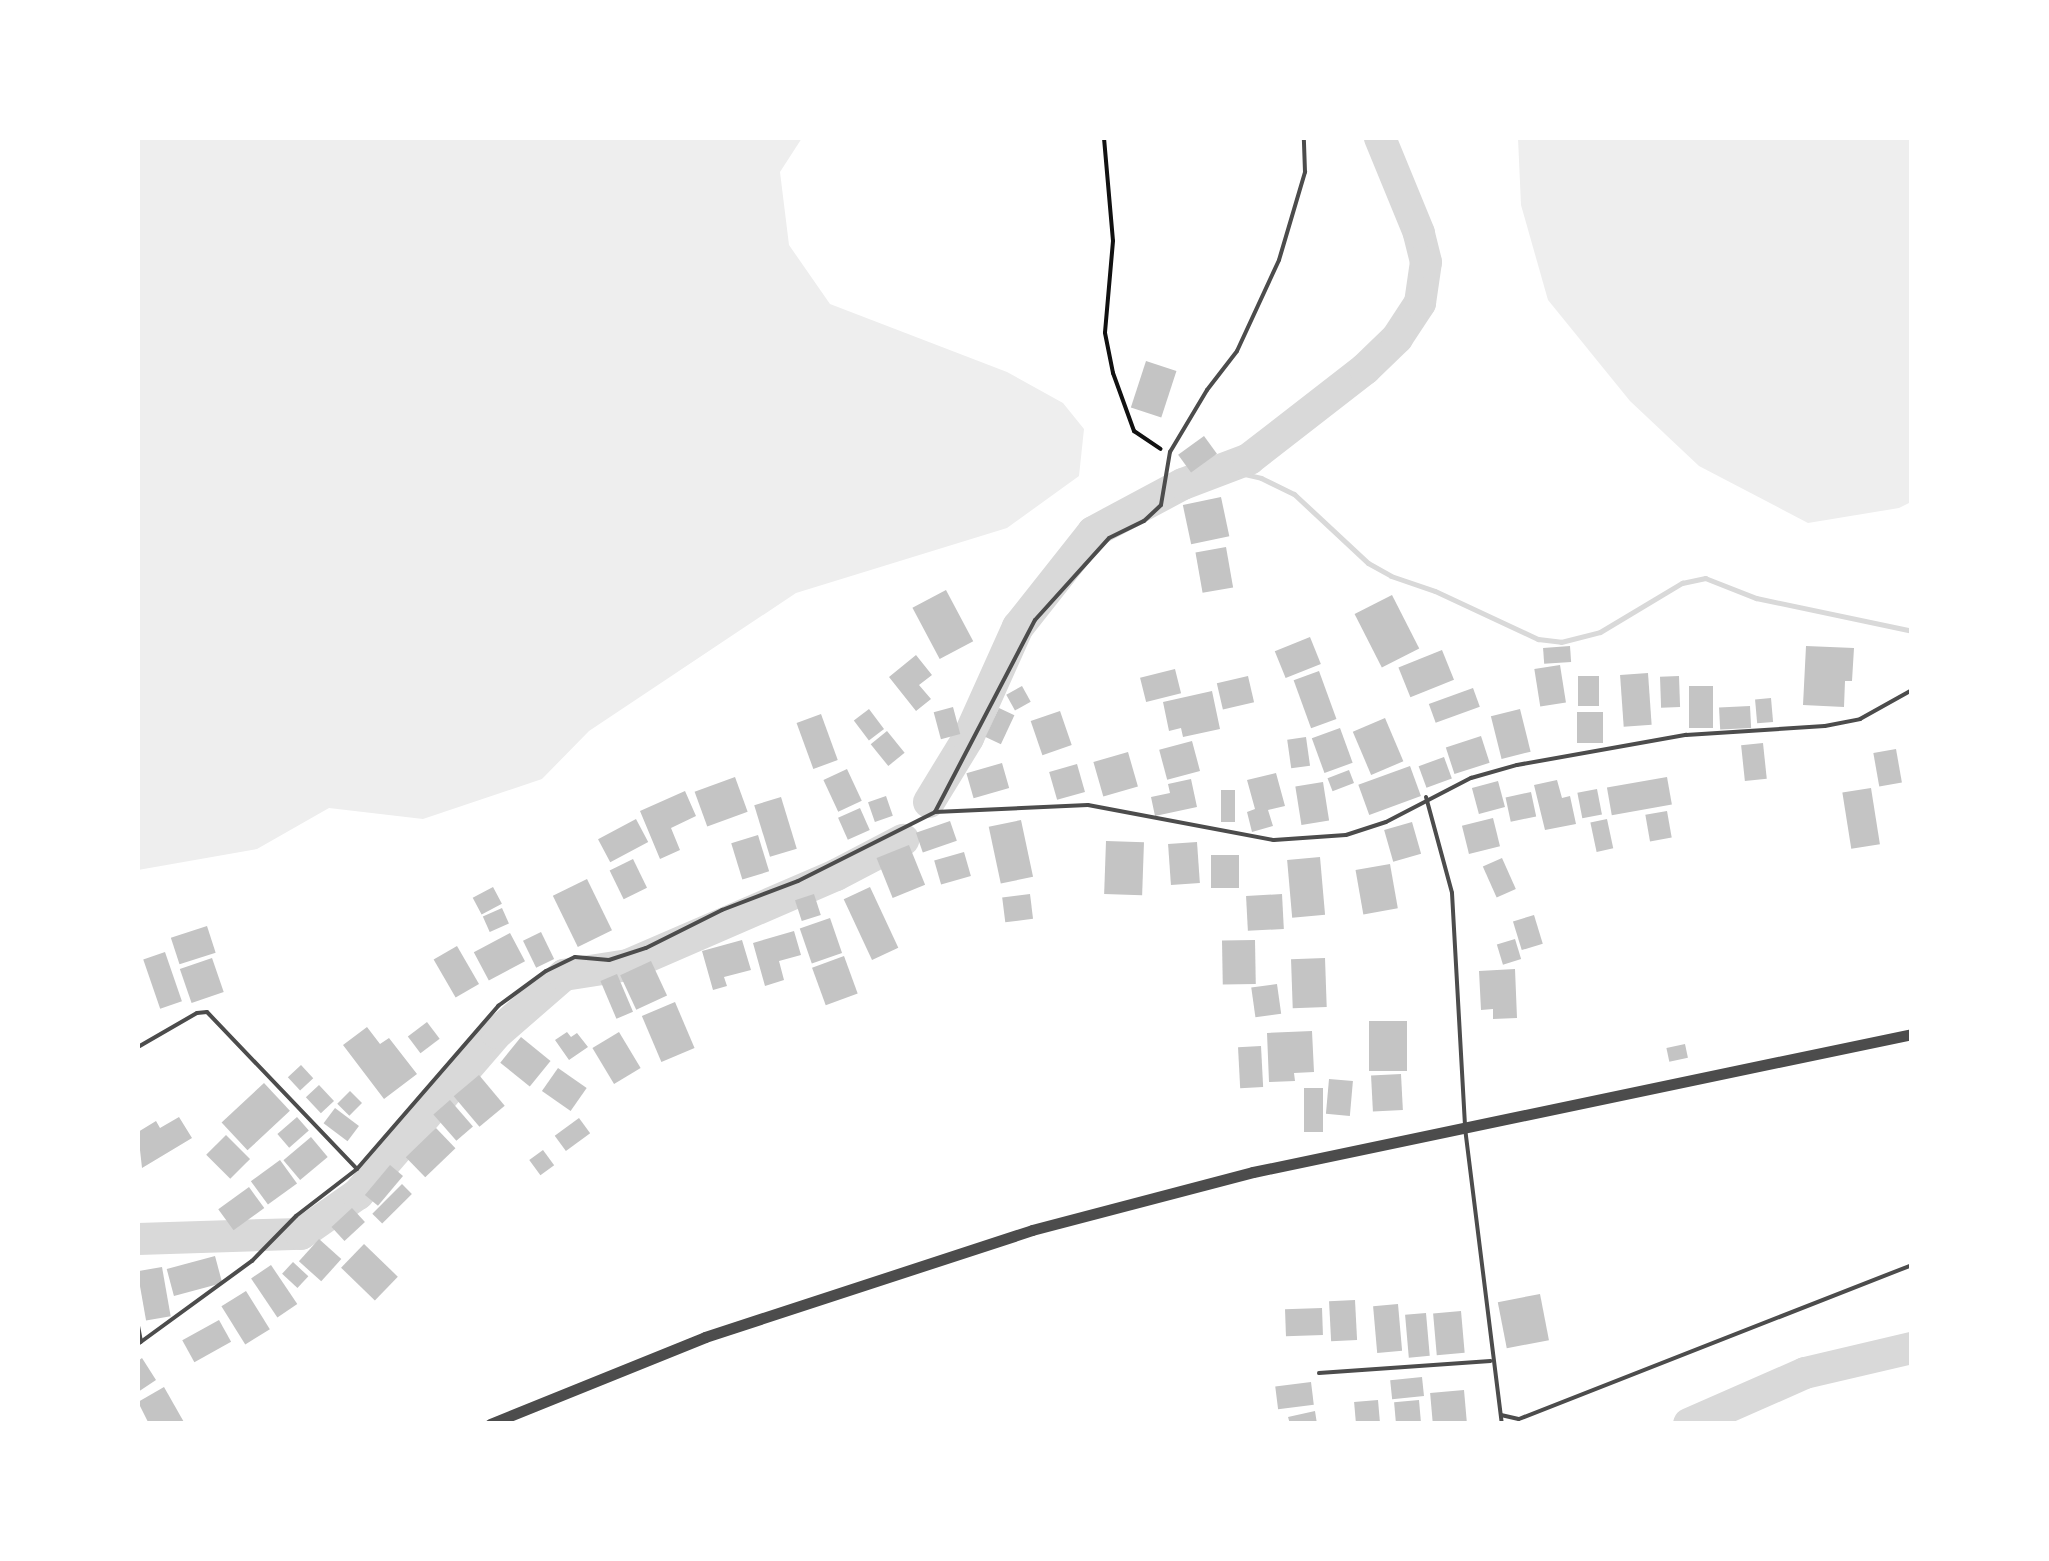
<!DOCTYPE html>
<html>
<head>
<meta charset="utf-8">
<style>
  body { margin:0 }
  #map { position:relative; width:2049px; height:1561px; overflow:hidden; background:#fff; font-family:Helvetica,sans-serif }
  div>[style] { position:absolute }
  .green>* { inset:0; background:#eee }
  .stream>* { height:5px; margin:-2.5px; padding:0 2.5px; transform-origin:2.5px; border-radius:2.5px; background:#d9d9d9 }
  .river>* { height:32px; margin:-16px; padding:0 16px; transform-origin:16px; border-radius:16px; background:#d9d9d9 }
  .building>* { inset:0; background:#c4c4c4; transform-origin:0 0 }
  .path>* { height:4px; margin:-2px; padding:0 2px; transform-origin:2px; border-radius:2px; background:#111 }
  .service>* { height:4px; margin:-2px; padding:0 2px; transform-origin:2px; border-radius:2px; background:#4c4c4c }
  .tertiary>* { height:11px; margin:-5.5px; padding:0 5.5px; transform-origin:5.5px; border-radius:5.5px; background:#4c4c4c }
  span { translate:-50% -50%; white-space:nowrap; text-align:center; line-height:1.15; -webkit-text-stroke:8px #fff; paint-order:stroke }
  .frame { position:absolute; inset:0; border:140px solid #fff; pointer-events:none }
</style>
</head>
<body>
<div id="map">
  <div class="green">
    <i style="clip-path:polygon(138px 138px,802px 138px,780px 172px,789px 245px,830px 304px,1007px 372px,1063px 403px,1084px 429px,1079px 476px,1007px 528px,796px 593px,589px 731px,542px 779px,423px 819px,329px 808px,257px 849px,138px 870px)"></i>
    <i style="clip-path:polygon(1518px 138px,1911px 138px,1911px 502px,1899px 508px,1808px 523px,1699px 466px,1630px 401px,1548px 300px,1521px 205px)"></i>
  </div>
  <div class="stream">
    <i style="left:1227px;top:470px;width:35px;rotate:13deg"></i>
    <i style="left:1261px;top:478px;width:37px;rotate:26deg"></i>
    <i style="left:1294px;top:494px;width:101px;rotate:43deg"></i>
    <i style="left:1368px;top:563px;width:26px;rotate:29deg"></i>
    <i style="left:1391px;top:576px;width:46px;rotate:18.8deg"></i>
    <i style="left:1435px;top:591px;width:114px;rotate:25deg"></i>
    <i style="left:1538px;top:639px;width:23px;rotate:7deg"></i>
    <i style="left:1561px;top:642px;width:40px;rotate:-14.4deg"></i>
    <i style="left:1600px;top:632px;width:96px;rotate:-30.9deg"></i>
    <i style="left:1682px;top:583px;width:24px;rotate:-12deg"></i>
    <i style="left:1705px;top:578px;width:55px;rotate:21.4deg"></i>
    <i style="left:1756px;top:598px;width:159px;rotate:11.9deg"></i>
  </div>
  <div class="river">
    <i style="left:929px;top:802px;width:75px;rotate:-58.6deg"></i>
    <i style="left:968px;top:738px;width:122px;rotate:-65.8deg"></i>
    <i style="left:1018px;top:627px;width:121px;rotate:-51.7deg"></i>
    <i style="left:1093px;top:532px;width:102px;rotate:-28.1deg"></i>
    <i style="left:1183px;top:484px;width:71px;rotate:-20.7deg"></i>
    <i style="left:1249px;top:459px;width:147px;rotate:-37.8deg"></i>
    <i style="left:1365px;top:369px;width:45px;rotate:-44.1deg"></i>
    <i style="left:1397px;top:338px;width:42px;rotate:-56.7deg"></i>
    <i style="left:1420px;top:303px;width:41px;rotate:-81.7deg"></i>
    <i style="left:1426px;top:262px;width:30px;rotate:-104deg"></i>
    <i style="left:1419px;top:233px;width:103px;rotate:-112.3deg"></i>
    <i style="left:138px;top:1239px;width:163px;rotate:-1.8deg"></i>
    <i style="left:301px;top:1234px;width:70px;rotate:-35.1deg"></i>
    <i style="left:358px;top:1194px;width:213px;rotate:-49.2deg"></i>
    <i style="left:497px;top:1033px;width:89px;rotate:-40.9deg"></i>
    <i style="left:564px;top:975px;width:65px;rotate:-8.9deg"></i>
    <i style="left:628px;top:965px;width:227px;rotate:-23.4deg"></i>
    <i style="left:836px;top:875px;width:76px;rotate:-27.6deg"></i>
    <i style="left:1689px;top:1424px;width:127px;rotate:-23.7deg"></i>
    <i style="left:1805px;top:1373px;width:110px;rotate:-13.2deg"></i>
  </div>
  <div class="building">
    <i style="left:1146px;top:361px;width:32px;height:49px;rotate:18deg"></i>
    <i style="left:1204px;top:436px;width:22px;height:32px;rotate:54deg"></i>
    <i style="left:1221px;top:497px;width:40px;height:39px;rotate:78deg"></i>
    <i style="left:1226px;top:547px;width:41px;height:31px;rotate:80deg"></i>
    <i style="left:946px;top:590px;width:58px;height:38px;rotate:62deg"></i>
    <i style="left:1392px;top:595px;width:60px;height:42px;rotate:63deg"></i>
    <i style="left:1310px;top:637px;width:29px;height:38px;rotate:68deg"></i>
    <i style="left:1570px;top:646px;width:16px;height:27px;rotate:86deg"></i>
    <i style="clip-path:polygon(1806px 646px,1854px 648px,1852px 681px,1845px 681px,1844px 707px,1803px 705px)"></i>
    <i style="left:1442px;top:650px;width:32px;height:47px;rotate:68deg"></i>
    <i style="clip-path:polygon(916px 655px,932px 675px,919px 685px,931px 699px,916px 711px,889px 677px)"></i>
    <i style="left:1560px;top:665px;width:38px;height:26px;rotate:81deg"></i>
    <i style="left:1175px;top:669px;width:25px;height:36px;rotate:76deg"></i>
    <i style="left:1319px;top:671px;width:51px;height:27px;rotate:70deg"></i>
    <i style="left:1648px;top:673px;width:52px;height:28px;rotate:86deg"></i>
    <i style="left:1248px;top:676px;width:27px;height:32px;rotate:77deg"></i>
    <i style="left:1578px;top:676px;width:21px;height:30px"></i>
    <i style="left:1679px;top:676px;width:31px;height:19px;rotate:88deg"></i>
    <i style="left:1022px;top:686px;width:18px;height:18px;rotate:61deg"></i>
    <i style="left:1689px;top:686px;width:24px;height:42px"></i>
    <i style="left:1473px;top:688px;width:20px;height:47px;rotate:70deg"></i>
    <i style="clip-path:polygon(1212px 691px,1220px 729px,1183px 737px,1181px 728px,1169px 731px,1163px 702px)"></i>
    <i style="left:1771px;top:698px;width:24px;height:16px;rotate:85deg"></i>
    <i style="left:1750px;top:706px;width:22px;height:31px;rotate:87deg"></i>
    <i style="left:953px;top:707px;width:28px;height:20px;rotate:75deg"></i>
    <i style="left:999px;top:708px;width:17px;height:32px;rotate:25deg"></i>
    <i style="left:869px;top:709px;width:25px;height:19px;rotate:53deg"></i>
    <i style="left:1520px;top:709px;width:44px;height:30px;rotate:76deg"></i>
    <i style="left:1060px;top:711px;width:36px;height:31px;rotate:71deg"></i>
    <i style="left:1577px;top:712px;width:26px;height:31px"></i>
    <i style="left:821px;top:714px;width:49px;height:26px;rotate:70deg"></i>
    <i style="left:1385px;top:718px;width:47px;height:35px;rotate:67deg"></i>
    <i style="left:1340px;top:728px;width:37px;height:30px;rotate:70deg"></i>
    <i style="left:887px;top:731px;width:28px;height:21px;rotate:51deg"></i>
    <i style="left:1481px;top:736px;width:28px;height:37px;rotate:72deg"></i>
    <i style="left:1306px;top:737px;width:29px;height:19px;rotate:82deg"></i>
    <i style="left:1192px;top:741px;width:31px;height:34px;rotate:75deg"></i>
    <i style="left:1763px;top:743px;width:36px;height:22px;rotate:84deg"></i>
    <i style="left:1896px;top:749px;width:34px;height:23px;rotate:80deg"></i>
    <i style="left:1128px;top:752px;width:36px;height:36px;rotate:74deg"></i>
    <i style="left:1444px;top:757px;width:23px;height:27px;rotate:70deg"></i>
    <i style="left:1002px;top:763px;width:26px;height:37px;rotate:74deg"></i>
    <i style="left:1077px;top:764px;width:29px;height:29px;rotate:74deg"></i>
    <i style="left:1410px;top:766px;width:32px;height:55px;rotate:70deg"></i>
    <i style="left:847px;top:769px;width:35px;height:26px;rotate:65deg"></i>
    <i style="left:1349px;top:770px;width:14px;height:23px;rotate:69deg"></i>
    <i style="clip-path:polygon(1276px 773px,1285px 806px,1268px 810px,1273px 826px,1252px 832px,1247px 812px,1255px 809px,1247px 780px)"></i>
    <i style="left:735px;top:777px;width:37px;height:43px;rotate:70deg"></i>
    <i style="left:1667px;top:777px;width:28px;height:61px;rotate:80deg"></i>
    <i style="clip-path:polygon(1191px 779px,1197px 807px,1155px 816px,1151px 797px,1170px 793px,1168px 784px)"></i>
    <i style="clip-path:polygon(1557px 780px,1562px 798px,1570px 796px,1576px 824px,1545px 830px,1534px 785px)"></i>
    <i style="left:1498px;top:781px;width:27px;height:27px;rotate:75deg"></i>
    <i style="left:1323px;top:782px;width:39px;height:28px;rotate:81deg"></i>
    <i style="left:1871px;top:788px;width:57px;height:29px;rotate:81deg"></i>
    <i style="left:1597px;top:789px;width:26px;height:20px;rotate:79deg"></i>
    <i style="left:1221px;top:790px;width:14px;height:32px"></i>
    <i style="clip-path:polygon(685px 791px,696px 816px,671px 828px,680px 850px,660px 859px,640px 811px)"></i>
    <i style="left:1531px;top:792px;width:25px;height:26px;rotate:78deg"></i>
    <i style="left:886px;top:796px;width:21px;height:19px;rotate:71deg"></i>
    <i style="left:781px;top:797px;width:54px;height:28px;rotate:73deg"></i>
    <i style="left:860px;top:808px;width:24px;height:24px;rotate:66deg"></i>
    <i style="left:1667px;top:811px;width:27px;height:22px;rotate:80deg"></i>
    <i style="left:1493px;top:818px;width:29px;height:32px;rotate:76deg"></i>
    <i style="left:636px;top:819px;width:26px;height:43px;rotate:62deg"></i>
    <i style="left:1607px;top:819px;width:30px;height:17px;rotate:78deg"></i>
    <i style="left:1021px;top:820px;width:58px;height:33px;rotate:78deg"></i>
    <i style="left:950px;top:821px;width:21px;height:36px;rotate:71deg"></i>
    <i style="left:1412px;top:822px;width:33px;height:29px;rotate:74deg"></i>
    <i style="left:758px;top:835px;width:38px;height:28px;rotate:73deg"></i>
    <i style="left:1106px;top:841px;width:38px;height:53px;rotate:2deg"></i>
    <i style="left:1197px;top:842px;width:41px;height:29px;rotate:86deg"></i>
    <i style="left:909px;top:845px;width:43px;height:35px;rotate:68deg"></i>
    <i style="left:964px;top:852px;width:25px;height:31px;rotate:74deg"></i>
    <i style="left:1239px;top:855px;width:33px;height:28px;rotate:90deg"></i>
    <i style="left:1320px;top:857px;width:58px;height:33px;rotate:85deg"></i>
    <i style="left:1502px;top:858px;width:34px;height:21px;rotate:66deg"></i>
    <i style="left:633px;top:859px;width:32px;height:26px;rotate:64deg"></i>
    <i style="left:1390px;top:864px;width:45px;height:35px;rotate:80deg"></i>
    <i style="left:587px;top:879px;width:57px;height:38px;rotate:64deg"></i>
    <i style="left:493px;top:887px;width:19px;height:23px;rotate:62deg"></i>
    <i style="left:870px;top:887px;width:67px;height:29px;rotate:65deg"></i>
    <i style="left:814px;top:894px;width:22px;height:20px;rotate:72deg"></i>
    <i style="left:1030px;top:894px;width:25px;height:28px;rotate:83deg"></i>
    <i style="left:1282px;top:894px;width:35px;height:36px;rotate:87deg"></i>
    <i style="left:502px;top:908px;width:17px;height:21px;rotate:66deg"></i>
    <i style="left:1534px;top:915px;width:30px;height:22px;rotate:73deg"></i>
    <i style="left:830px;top:918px;width:37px;height:32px;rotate:71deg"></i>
    <i style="left:207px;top:926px;width:28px;height:38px;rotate:72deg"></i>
    <i style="clip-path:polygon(794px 931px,801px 955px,779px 961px,784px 980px,765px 986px,753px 943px)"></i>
    <i style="left:541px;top:932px;width:30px;height:20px;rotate:64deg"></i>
    <i style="left:510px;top:933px;width:32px;height:41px;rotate:62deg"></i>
    <i style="left:1515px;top:939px;width:21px;height:19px;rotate:73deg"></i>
    <i style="clip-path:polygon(742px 940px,751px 970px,724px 977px,727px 986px,713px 990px,702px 951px)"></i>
    <i style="left:1255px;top:940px;width:44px;height:33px;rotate:89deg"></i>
    <i style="left:457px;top:946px;width:44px;height:27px;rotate:60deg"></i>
    <i style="left:165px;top:952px;width:52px;height:23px;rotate:71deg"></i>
    <i style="left:844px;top:956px;width:40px;height:34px;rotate:70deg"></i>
    <i style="left:212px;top:958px;width:36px;height:34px;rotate:71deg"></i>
    <i style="left:1325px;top:958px;width:49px;height:34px;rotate:88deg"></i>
    <i style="left:651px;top:961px;width:38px;height:34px;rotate:65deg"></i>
    <i style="clip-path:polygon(1515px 969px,1517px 1018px,1493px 1019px,1493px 1009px,1481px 1010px,1479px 971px)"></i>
    <i style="left:617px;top:974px;width:41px;height:18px;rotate:67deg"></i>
    <i style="left:1277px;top:984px;width:30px;height:26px;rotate:82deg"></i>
    <i style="left:675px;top:1002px;width:50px;height:36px;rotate:67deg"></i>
    <i style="left:1407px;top:1021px;width:50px;height:38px;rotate:90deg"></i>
    <i style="left:427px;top:1022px;width:21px;height:24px;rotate:53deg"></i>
    <i style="clip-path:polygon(367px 1027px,380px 1044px,389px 1038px,417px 1074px,384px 1099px,343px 1045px)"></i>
    <i style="clip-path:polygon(1312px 1031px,1314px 1072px,1294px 1073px,1295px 1081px,1269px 1082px,1267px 1033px)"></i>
    <i style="clip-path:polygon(567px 1032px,571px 1037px,577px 1033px,588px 1047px,569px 1060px,555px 1040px)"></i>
    <i style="left:619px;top:1032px;width:42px;height:31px;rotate:59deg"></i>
    <i style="left:521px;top:1037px;width:38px;height:33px;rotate:39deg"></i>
    <i style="left:1685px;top:1044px;width:14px;height:19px;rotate:78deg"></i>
    <i style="left:1261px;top:1046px;width:41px;height:23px;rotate:87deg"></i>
    <i style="left:301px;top:1065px;width:18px;height:18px;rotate:47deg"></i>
    <i style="left:558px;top:1068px;width:35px;height:28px;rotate:35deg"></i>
    <i style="left:1401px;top:1074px;width:36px;height:30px;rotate:87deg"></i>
    <i style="left:479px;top:1075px;width:40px;height:33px;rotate:50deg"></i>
    <i style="left:1329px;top:1079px;width:24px;height:35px;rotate:5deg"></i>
    <i style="left:264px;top:1083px;width:38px;height:58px;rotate:47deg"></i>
    <i style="left:319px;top:1085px;width:22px;height:18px;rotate:47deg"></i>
    <i style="left:1304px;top:1088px;width:19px;height:44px"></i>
    <i style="left:350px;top:1091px;width:17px;height:18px;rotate:45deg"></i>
    <i style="left:450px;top:1100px;width:35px;height:22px;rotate:49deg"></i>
    <i style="left:335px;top:1108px;width:30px;height:19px;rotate:37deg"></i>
    <i style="clip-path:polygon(179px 1117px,192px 1138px,142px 1168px,138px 1132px,156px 1121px,160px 1128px)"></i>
    <i style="left:297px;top:1117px;width:18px;height:26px;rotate:49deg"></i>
    <i style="left:579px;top:1118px;width:19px;height:30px;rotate:54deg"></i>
    <i style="left:436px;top:1128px;width:28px;height:42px;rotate:46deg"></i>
    <i style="left:226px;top:1135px;width:34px;height:28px;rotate:45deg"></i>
    <i style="left:311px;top:1137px;width:26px;height:36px;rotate:50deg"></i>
    <i style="left:543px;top:1150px;width:19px;height:17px;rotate:54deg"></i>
    <i style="left:280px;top:1160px;width:29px;height:36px;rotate:54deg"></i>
    <i style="left:390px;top:1165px;width:17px;height:39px;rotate:40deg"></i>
    <i style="left:402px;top:1184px;width:14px;height:42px;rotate:45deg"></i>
    <i style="left:249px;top:1187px;width:26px;height:38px;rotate:54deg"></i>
    <i style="left:352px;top:1208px;width:19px;height:28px;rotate:47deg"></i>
    <i style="left:319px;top:1239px;width:30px;height:30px;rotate:42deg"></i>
    <i style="left:364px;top:1244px;width:47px;height:33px;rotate:44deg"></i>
    <i style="left:215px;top:1256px;width:28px;height:50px;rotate:75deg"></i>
    <i style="left:293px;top:1262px;width:21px;height:16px;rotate:43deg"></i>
    <i style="left:271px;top:1265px;width:47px;height:24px;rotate:56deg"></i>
    <i style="left:162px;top:1267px;width:50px;height:25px;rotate:80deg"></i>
    <i style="left:246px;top:1291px;width:45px;height:29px;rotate:58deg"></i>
    <i style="left:1540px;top:1294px;width:47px;height:43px;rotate:79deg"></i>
    <i style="left:1355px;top:1300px;width:40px;height:26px;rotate:87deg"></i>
    <i style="left:1398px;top:1304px;width:47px;height:25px;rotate:85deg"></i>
    <i style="left:1322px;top:1308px;width:27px;height:37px;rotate:88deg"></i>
    <i style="left:1461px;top:1311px;width:42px;height:28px;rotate:85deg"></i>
    <i style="left:1426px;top:1313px;width:43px;height:21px;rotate:85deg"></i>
    <i style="left:219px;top:1320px;width:25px;height:42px;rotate:61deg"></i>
    <i style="clip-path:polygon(142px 1358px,156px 1380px,138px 1392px,138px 1361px)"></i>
    <i style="left:1422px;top:1377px;width:19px;height:32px;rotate:84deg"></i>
    <i style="left:1311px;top:1382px;width:23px;height:36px;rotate:83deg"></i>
    <i style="clip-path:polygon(164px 1387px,185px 1424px,149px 1424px,138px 1402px)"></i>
    <i style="left:1464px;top:1390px;width:34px;height:34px;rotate:85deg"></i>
    <i style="left:1378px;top:1400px;width:24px;height:24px;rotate:85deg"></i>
    <i style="left:1419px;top:1400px;width:24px;height:25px;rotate:85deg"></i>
    <i style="clip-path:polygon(1315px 1411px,1317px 1424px,1290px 1424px,1288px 1417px)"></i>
  </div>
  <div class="path">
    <i style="left:1104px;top:138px;width:103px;rotate:85deg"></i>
    <i style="left:1113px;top:241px;width:92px;rotate:95deg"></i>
    <i style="left:1105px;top:333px;width:41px;rotate:78.7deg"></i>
    <i style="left:1113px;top:373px;width:62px;rotate:70.1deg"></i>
    <i style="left:1134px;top:431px;width:32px;rotate:34deg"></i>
  </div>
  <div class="service">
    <i style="left:1426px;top:797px;width:99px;rotate:74.8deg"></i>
    <i style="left:1452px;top:893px;width:235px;rotate:86.8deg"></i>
    <i style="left:1465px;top:1128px;width:298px;rotate:82.9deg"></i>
    <i style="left:935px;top:812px;width:216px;rotate:-62.5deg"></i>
    <i style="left:1035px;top:620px;width:110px;rotate:-47.9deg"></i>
    <i style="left:1109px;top:538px;width:39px;rotate:-26deg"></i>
    <i style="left:1144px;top:521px;width:23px;rotate:-43deg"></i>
    <i style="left:1161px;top:505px;width:54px;rotate:-80.4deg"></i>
    <i style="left:1170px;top:452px;width:72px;rotate:-59.2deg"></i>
    <i style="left:1207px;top:390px;width:49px;rotate:-52.4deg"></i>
    <i style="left:1237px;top:351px;width:100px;rotate:-65.2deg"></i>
    <i style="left:1279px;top:260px;width:92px;rotate:-73.5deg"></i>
    <i style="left:1305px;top:172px;width:34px;rotate:-92deg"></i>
    <i style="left:138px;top:1047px;width:68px;rotate:-30deg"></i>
    <i style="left:197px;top:1013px;width:10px;rotate:-6deg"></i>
    <i style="left:207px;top:1012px;width:217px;rotate:46.3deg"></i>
    <i style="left:138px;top:1326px;width:16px;rotate:79deg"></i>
    <i style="left:138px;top:1344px;width:141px;rotate:-36.1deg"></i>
    <i style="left:252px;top:1261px;width:63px;rotate:-45.6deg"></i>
    <i style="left:296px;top:1216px;width:77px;rotate:-37.6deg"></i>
    <i style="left:357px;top:1169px;width:216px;rotate:-49.1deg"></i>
    <i style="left:498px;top:1006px;width:59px;rotate:-36.1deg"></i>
    <i style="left:546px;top:971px;width:32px;rotate:-26deg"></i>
    <i style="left:575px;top:957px;width:34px;rotate:5deg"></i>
    <i style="left:609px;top:960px;width:39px;rotate:-18deg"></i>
    <i style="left:646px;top:948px;width:85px;rotate:-26.6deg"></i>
    <i style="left:722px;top:910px;width:81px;rotate:-20.9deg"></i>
    <i style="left:798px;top:881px;width:153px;rotate:-26.7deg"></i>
    <i style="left:935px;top:812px;width:153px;rotate:-2.6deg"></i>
    <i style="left:1088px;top:805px;width:189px;rotate:10.7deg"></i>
    <i style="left:1274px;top:840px;width:72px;rotate:-4deg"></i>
    <i style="left:1346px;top:835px;width:42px;rotate:-18deg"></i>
    <i style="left:1386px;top:822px;width:96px;rotate:-27.4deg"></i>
    <i style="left:1471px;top:778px;width:48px;rotate:-15.8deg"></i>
    <i style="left:1517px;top:765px;width:172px;rotate:-10.1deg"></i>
    <i style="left:1686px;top:735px;width:139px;rotate:-3.7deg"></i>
    <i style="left:1825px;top:726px;width:36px;rotate:-11deg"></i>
    <i style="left:1860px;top:719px;width:60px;rotate:-29.1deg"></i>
    <i style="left:1319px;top:1373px;width:172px;rotate:-4deg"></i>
    <i style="left:1501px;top:1415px;width:18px;rotate:13deg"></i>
    <i style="left:1519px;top:1419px;width:422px;rotate:-21.4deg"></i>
  </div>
  <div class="tertiary">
    <i style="left:490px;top:1424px;width:232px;rotate:-22deg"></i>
    <i style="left:705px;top:1337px;width:344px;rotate:-18.1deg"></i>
    <i style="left:1032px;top:1230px;width:228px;rotate:-14.7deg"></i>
    <i style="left:1253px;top:1172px;width:673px;rotate:-11.83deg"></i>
  </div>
  <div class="frame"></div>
</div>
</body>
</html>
